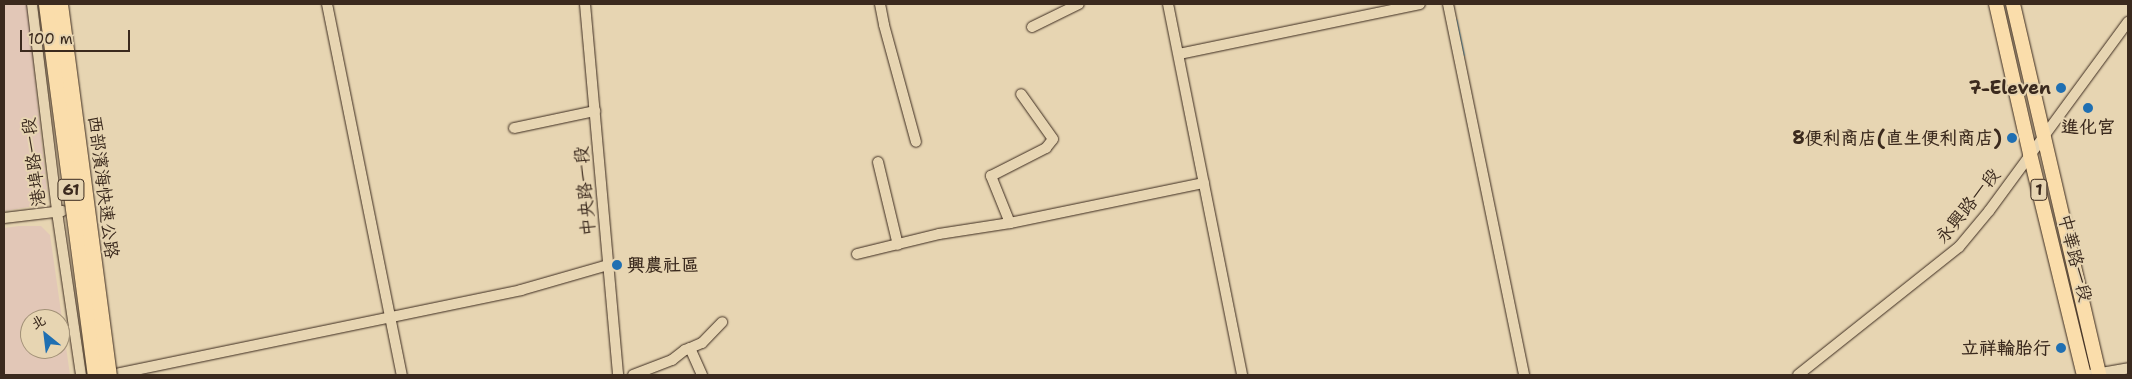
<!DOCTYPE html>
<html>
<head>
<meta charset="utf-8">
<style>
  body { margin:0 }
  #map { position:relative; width:2132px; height:379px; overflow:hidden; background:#e7d5b2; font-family:"Shantell Sans","LXGW WenKai TC",sans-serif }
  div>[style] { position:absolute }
  .built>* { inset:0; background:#e2c7b7 }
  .stream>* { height:2.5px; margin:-1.25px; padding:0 1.25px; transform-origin:1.25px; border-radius:1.25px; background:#8bd4ec }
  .roads { filter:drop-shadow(0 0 1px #3b2a1e) drop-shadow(0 0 1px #3b2a1e) }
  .minor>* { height:10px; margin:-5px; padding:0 5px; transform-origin:5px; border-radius:5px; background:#e7d5b2 }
  .major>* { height:14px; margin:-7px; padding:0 7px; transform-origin:7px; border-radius:7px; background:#faddab }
  .bridges { filter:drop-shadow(0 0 1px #3b2a1e) drop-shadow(0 0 1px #3b2a1e) }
  .highway-bridge>* { height:15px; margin:-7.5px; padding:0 7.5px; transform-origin:7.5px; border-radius:7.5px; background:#faddab }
  .dots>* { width:14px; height:14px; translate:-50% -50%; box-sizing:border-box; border:2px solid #e7d5b2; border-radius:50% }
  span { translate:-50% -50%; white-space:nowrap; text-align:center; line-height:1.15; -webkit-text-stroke:4px #e7d5b2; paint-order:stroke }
  .shield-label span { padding:1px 4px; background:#e7d5b2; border:1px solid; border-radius:4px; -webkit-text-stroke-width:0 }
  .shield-label { font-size:16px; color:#3b2a1e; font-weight:700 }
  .poi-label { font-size:18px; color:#3b2a1e; font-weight:700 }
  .right { translate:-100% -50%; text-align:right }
  .left { translate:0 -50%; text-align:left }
  .street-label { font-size:18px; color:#3b2a1e }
  .frame { position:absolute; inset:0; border:5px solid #3b2a1e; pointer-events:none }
  .north { position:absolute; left:20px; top:309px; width:50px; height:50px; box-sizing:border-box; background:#e7d5b2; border:1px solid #a29177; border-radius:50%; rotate:331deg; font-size:14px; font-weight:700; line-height:20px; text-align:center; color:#3b2a1e }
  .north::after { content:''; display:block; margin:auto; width:18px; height:22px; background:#1f6fb2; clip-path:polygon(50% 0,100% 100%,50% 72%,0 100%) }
  .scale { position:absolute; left:20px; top:30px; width:110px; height:22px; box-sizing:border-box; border:2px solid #3b2a1e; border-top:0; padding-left:6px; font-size:15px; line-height:18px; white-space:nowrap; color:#3b2a1e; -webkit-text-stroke:4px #e7d5b2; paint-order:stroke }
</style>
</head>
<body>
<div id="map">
  <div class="built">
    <i style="clip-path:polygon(4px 4px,27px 4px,47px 192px,35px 206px,4px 211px)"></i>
    <i style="clip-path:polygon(evenodd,19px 226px,41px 226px,50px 235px,70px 375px,4px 375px,4px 228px,19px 226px,30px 319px,60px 319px,60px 349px,30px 349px,30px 319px)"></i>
  </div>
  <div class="stream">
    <i style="left:1456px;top:20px;width:35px;rotate:78deg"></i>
  </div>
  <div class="roads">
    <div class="minor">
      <i style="left:32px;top:4px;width:209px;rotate:83.1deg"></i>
      <i style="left:57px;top:212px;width:165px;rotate:81.6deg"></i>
      <i style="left:327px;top:4px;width:379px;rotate:78.6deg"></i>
      <i style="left:585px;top:4px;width:372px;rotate:84.9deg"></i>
      <i style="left:880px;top:4px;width:21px;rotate:79deg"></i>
      <i style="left:884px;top:25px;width:121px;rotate:74.7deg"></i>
      <i style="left:1168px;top:4px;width:378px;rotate:78.7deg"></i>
      <i style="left:1448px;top:4px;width:379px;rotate:78.4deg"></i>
      <i style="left:1032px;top:27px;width:52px;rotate:-26.1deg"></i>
      <i style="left:1179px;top:54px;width:246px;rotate:-11.7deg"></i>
      <i style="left:514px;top:128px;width:83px;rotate:-11.9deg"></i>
      <i style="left:878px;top:162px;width:85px;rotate:76.5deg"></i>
      <i style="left:4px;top:218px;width:59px;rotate:-6.8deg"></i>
      <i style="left:1010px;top:223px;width:51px;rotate:-112deg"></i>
      <i style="left:991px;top:176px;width:62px;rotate:-27deg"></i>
      <i style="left:1046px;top:148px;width:11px;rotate:-52deg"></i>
      <i style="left:1053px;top:139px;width:55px;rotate:-125.4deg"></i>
      <i style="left:857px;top:254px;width:84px;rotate:-13.7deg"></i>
      <i style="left:939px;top:234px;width:72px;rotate:-8.8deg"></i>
      <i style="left:1010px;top:223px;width:198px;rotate:-11.7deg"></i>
      <i style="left:690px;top:348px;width:13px;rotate:-23deg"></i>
      <i style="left:702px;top:343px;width:29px;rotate:-46deg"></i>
      <i style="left:116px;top:374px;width:414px;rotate:-11.7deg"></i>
      <i style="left:521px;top:290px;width:91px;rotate:-16deg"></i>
      <i style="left:633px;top:375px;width:42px;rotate:-21deg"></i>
      <i style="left:672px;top:360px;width:16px;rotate:-38deg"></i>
      <i style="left:685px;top:350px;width:5px;rotate:-22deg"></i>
      <i style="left:690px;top:348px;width:30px;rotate:66deg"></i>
      <i style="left:1798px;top:375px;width:206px;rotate:-38.5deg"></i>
      <i style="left:1959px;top:247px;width:47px;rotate:-50.2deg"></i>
      <i style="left:1989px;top:211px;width:235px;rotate:-53.7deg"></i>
      <i style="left:2090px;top:375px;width:39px;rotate:-10deg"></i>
    </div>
    <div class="major">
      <i style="left:1996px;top:4px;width:154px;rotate:77.2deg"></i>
      <i style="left:2030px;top:154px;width:228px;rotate:76.3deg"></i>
      <i style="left:2013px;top:4px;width:381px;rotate:76.9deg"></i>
    </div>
  </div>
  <div class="bridges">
    <div class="highway-bridge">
      <i style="left:46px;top:4px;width:374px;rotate:82.5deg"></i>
      <i style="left:60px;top:4px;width:374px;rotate:82.5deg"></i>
    </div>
  </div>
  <div class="dots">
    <i style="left:2061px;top:88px;background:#1f6fb2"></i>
    <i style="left:2088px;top:108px;background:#1f6fb2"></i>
    <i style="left:2012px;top:138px;background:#1f6fb2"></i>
    <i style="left:617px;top:265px;background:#1f6fb2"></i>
    <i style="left:2061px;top:348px;background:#1f6fb2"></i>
  </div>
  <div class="shield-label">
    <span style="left:71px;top:190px">61</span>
    <span style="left:2039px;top:190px">1</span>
  </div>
  <div class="poi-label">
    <span class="right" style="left:2051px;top:88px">7-Eleven</span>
    <span style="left:2088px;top:127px">進化宮</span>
    <span class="right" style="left:2002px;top:138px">8便利商店(直生便利商店)</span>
    <span class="left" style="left:627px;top:265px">興農社區</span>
    <span class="right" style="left:2051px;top:348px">立祥輪胎行</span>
  </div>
  <div class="street-label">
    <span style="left:34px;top:162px;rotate:-97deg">港埠路一段</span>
    <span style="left:103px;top:187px;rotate:83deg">西部濱海快速公路</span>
    <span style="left:585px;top:191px;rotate:-95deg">中央路一段</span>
    <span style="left:1968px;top:206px;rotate:-51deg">永興路一段</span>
    <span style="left:2075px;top:258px;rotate:76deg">中華路一段</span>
  </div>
  <div class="frame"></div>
  <div class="north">北</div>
  <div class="scale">100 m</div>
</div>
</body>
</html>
